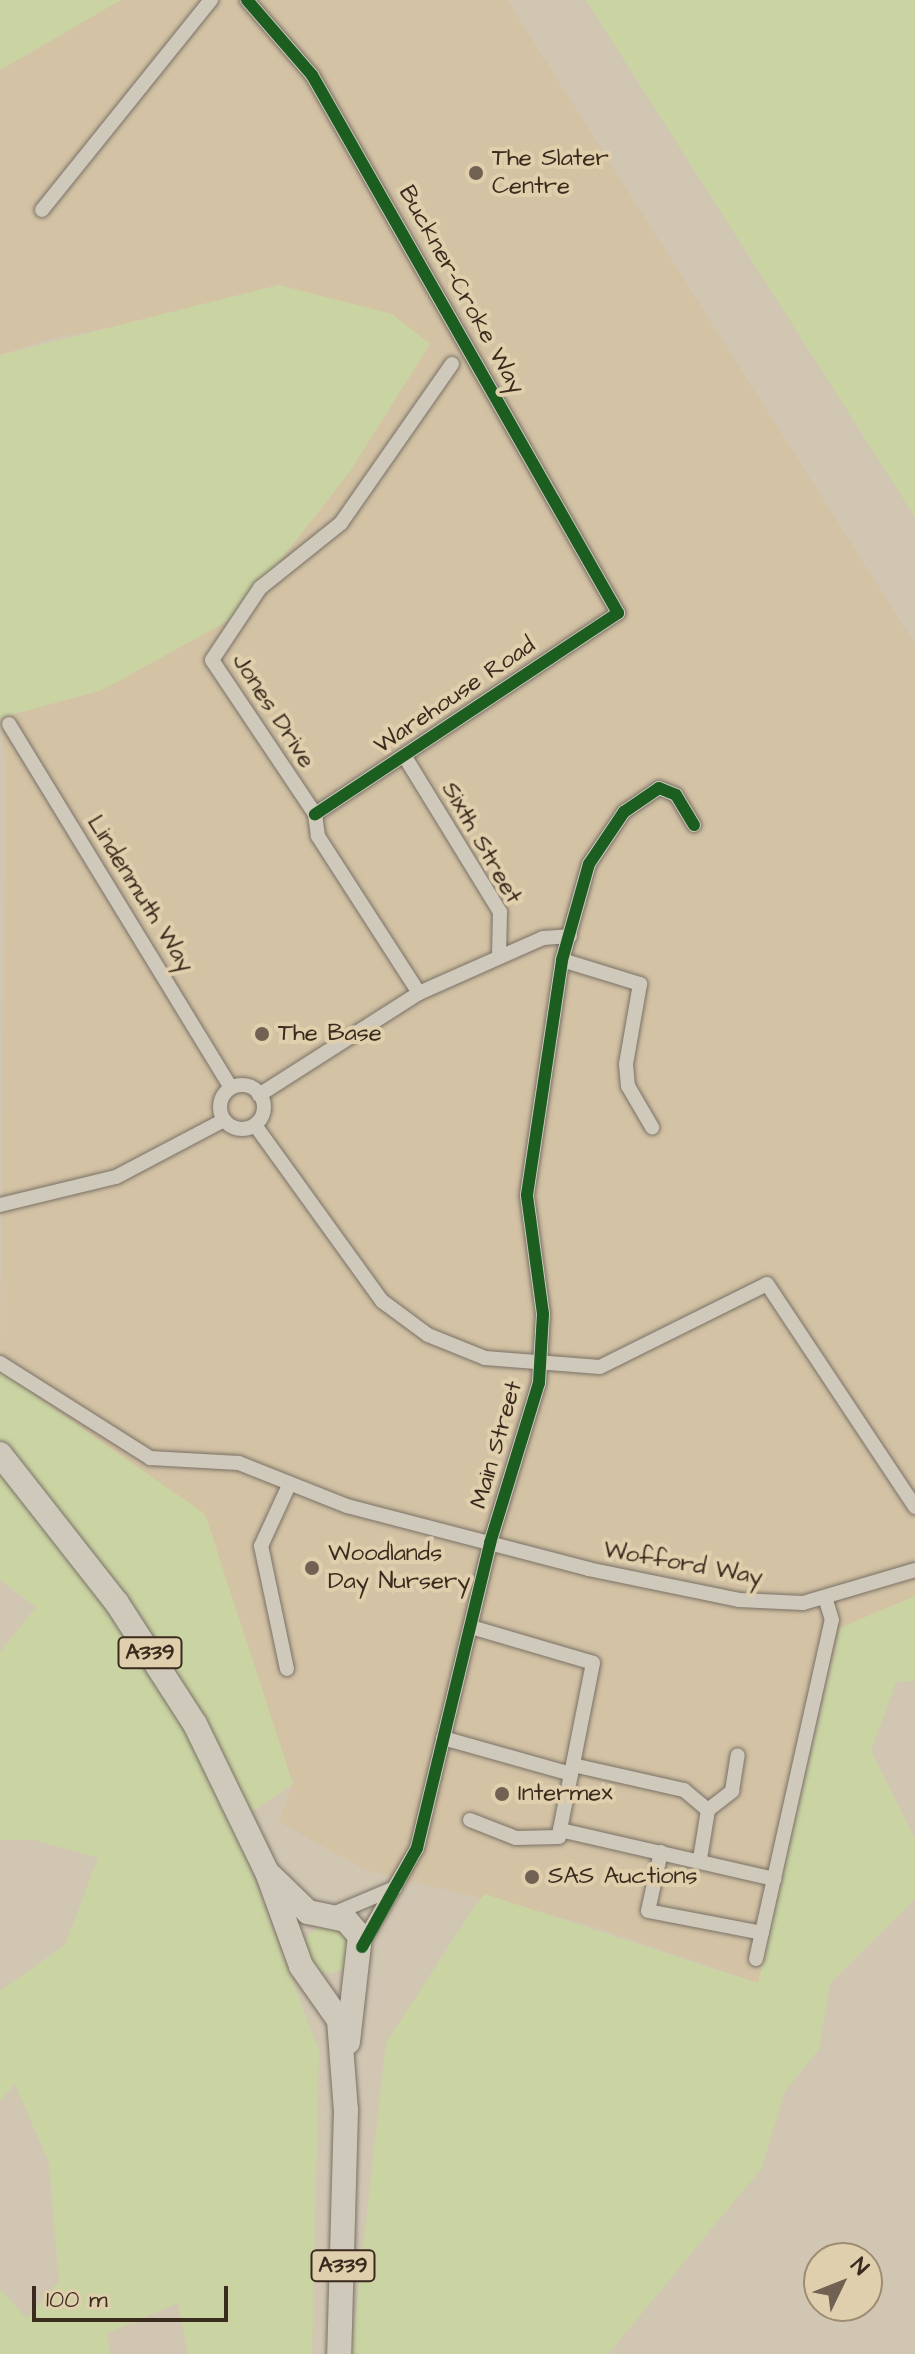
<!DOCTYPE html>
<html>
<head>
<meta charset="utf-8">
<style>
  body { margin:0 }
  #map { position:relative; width:915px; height:2354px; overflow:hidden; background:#d1c6b2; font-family:"Architects Daughter",sans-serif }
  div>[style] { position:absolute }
  .built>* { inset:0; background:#d3c2a4 }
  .green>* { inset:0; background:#cad4a3 }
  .round { border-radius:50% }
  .roads { filter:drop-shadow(0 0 2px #7a7166) drop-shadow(0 0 2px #7a7166) }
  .street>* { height:14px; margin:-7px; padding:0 7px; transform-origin:7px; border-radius:7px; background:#cfc9bb }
  .street>.ring { margin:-7px; padding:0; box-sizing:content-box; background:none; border:14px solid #cfc9bb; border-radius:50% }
  .highway>* { height:24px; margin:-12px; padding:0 12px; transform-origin:12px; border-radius:12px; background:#cfc9bb }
  .cycleway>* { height:12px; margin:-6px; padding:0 6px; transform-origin:6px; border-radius:6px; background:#1b5e20 }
  .dots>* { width:22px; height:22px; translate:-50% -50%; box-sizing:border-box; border:4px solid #e0cfac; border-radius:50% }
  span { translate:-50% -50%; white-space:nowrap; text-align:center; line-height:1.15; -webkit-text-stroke:8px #e0cfac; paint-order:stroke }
  .shield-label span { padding:2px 6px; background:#e0cfac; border:2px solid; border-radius:6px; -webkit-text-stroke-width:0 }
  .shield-label { font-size:22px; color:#3b2a1e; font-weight:700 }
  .poi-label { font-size:24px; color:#3b2a1e }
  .left { translate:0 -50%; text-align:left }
  .street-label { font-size:24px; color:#3b2a1e }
  .north { position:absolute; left:803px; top:2242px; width:80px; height:80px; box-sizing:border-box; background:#e0cfac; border:2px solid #9e8d73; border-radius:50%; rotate:47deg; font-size:22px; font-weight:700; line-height:32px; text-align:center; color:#3b2a1e }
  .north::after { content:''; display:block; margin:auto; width:28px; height:36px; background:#706152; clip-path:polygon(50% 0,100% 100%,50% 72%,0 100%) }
  .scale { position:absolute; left:32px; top:2286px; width:196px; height:36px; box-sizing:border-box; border:4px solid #3b2a1e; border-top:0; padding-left:10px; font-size:24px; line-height:28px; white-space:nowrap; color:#3b2a1e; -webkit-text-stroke:6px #e0cfac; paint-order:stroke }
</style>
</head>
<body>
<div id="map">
  <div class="built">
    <i style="clip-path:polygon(121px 0,507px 0,915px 644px,915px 1596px,840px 1628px,816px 1716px,800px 1740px,759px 1983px,584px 1923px,366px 1870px,279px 1822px,293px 1784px,0 1371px,6px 766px,0 718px,102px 690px,160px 320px,56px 337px,0 355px,0 70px)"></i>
  </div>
  <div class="green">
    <i style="clip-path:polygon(0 0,121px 0,0 70px)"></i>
    <i style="clip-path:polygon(586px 0,915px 0,915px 517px)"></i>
    <i style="clip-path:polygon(279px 285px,392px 314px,430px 344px,351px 470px,237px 616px,102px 690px,0 718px,0 355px)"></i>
    <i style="clip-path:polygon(0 1371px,205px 1514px,293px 1784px,233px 1824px,319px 2051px,312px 2354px,188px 2354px,178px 2303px,108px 2333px,109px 2354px,0 2354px,0 2289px,27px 2319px,59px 2281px,49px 2163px,15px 2084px,0 2101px,0 1991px,65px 1945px,98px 1858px,35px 1840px,0 1840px,0 1652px,36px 1607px,0 1580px)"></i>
    <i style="clip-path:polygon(915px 1596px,915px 1681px,896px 1682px,871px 1751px,915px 1839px,915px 1899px,830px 1983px,819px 2049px,785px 2091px,761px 2169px,608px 2354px,351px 2354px,386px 2043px,475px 1906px,485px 1894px,758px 1983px,840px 1628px)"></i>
    <i class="round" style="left:304px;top:1925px;width:48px;height:48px"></i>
  </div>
  <div class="roads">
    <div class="street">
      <i style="left:247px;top:0;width:99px;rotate:49.1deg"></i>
      <i style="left:312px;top:75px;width:619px;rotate:60.37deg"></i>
      <i style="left:618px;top:613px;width:364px;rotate:146.4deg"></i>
      <i style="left:42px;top:210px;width:270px;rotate:-51.2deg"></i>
      <i style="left:9px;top:724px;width:426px;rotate:58.6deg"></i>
      <i style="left:405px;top:757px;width:182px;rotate:58.5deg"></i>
      <i style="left:500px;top:912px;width:43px;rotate:91.3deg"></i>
      <i style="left:562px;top:960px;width:82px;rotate:17.1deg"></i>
      <i style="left:640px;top:984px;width:81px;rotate:99.9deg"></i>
      <i style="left:626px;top:1064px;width:22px;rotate:85deg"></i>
      <i style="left:628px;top:1086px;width:48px;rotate:59.7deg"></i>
      <i style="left:419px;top:993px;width:187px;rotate:-122.8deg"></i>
      <i style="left:318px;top:836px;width:22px;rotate:-98deg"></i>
      <i style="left:315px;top:814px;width:185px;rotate:-123.8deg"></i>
      <i style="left:212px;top:660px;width:87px;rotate:-56.3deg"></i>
      <i style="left:260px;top:588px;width:104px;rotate:-38.7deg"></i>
      <i style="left:341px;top:523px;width:194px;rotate:-55.1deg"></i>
      <i class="ring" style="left:220px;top:1085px;width:30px;height:30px"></i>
      <i style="left:259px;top:1095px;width:190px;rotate:-32.5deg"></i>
      <i style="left:419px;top:993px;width:136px;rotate:-23.9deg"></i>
      <i style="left:543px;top:938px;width:27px;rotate:-4deg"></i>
      <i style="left:255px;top:1125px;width:217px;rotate:54.2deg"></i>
      <i style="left:382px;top:1301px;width:57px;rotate:36.5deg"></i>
      <i style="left:428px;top:1335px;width:61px;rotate:22deg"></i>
      <i style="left:485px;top:1358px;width:115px;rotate:4.5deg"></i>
      <i style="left:600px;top:1367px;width:186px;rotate:-26.4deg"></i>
      <i style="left:767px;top:1284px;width:268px;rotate:56.4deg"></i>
      <i style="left:0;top:1205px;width:119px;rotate:-13.6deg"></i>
      <i style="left:116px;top:1177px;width:122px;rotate:-27.8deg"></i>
      <i style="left:0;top:1363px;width:178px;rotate:32.3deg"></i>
      <i style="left:150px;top:1458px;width:89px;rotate:3.2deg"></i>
      <i style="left:239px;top:1463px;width:116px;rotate:21.7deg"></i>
      <i style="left:347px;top:1506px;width:249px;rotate:14.6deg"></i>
      <i style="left:588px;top:1569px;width:154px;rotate:11.6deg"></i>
      <i style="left:739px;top:1600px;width:64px;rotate:2.7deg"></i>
      <i style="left:803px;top:1603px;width:117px;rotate:-16.4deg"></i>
      <i style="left:471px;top:1627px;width:127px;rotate:16.4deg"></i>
      <i style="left:593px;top:1663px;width:170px;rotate:101.2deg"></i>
      <i style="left:560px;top:1830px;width:220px;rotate:12.9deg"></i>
      <i style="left:287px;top:1669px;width:126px;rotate:-101.9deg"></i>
      <i style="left:261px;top:1546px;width:67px;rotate:-65.3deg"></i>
      <i style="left:443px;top:1738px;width:133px;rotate:15.7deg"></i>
      <i style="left:573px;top:1765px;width:114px;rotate:12.7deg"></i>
      <i style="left:684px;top:1790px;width:31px;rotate:40deg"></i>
      <i style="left:708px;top:1810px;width:50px;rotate:99.3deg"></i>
      <i style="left:708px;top:1810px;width:31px;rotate:-38deg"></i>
      <i style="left:732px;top:1791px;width:36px;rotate:-81deg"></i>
      <i style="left:470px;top:1820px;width:49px;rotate:21.4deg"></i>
      <i style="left:516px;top:1838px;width:43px;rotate:-1.3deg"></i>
      <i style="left:559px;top:1837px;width:7px;rotate:-82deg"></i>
      <i style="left:661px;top:1852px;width:60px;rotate:102.4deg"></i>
      <i style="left:648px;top:1911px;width:116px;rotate:10.9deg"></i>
      <i style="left:333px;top:1914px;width:67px;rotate:-22.8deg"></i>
      <i style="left:363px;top:1942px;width:108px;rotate:-60.1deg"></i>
      <i style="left:417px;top:1848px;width:314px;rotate:-76.5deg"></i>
      <i style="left:490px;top:1543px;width:167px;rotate:-73deg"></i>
      <i style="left:539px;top:1383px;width:69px;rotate:-86.7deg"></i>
      <i style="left:543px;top:1314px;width:120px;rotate:-97.7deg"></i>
      <i style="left:527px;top:1195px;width:238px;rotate:-81.5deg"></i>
      <i style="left:562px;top:960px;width:100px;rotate:-74.3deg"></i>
      <i style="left:589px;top:864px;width:63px;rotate:-56.1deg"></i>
      <i style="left:624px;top:812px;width:42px;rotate:-34.4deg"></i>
      <i style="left:659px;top:788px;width:18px;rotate:22deg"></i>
      <i style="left:676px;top:795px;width:35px;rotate:59deg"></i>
      <i style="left:756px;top:1959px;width:347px;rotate:-77.4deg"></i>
      <i style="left:832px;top:1620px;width:21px;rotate:-107deg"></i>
    </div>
    <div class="highway">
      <i style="left:0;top:1454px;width:189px;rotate:51.9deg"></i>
      <i style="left:117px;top:1603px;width:144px;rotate:57.2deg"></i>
      <i style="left:195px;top:1724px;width:165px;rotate:64.1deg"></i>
      <i style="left:267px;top:1872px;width:100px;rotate:70.1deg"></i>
      <i style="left:301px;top:1966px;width:66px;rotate:54.9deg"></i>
      <i style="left:339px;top:2020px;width:90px;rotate:85.6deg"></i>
      <i style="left:346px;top:2110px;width:244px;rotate:91.6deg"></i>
      <i style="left:271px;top:1876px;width:52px;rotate:44.2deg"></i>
      <i style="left:308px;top:1912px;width:39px;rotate:12deg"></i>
      <i style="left:346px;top:1920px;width:21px;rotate:49deg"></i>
      <i style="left:360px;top:1936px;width:107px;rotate:96.5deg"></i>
    </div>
  </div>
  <div class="cycleway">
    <i style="left:247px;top:0;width:99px;rotate:49.1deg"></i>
    <i style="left:312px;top:75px;width:619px;rotate:60.37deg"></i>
    <i style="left:618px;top:613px;width:364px;rotate:146.4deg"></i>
    <i style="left:362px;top:1947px;width:113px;rotate:-60.9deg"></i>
    <i style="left:417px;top:1848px;width:314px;rotate:-76.5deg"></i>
    <i style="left:490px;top:1543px;width:167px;rotate:-73deg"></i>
    <i style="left:539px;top:1383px;width:69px;rotate:-86.7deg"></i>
    <i style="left:543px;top:1314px;width:120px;rotate:-97.7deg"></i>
    <i style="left:527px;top:1195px;width:238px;rotate:-81.5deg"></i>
    <i style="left:562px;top:960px;width:100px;rotate:-74.3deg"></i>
    <i style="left:589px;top:864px;width:63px;rotate:-56.1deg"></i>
    <i style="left:624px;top:812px;width:42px;rotate:-34.4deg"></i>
    <i style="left:659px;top:788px;width:18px;rotate:22deg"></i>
    <i style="left:676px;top:795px;width:35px;rotate:59deg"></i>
  </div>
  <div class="dots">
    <i style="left:476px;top:173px;background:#706152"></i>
    <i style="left:262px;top:1034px;background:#706152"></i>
    <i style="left:312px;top:1568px;background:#706152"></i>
    <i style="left:502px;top:1794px;background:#706152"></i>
    <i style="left:532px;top:1877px;background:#706152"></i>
  </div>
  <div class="shield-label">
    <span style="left:150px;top:1653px">A339</span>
    <span style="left:343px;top:2266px">A339</span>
  </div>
  <div class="poi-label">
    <span class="left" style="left:492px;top:173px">The Slater<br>Centre</span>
    <span class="left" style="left:278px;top:1034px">The Base</span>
    <span class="left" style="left:328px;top:1568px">Woodlands<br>Day Nursery</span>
    <span class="left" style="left:518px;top:1794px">Intermex</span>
    <span class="left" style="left:548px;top:1877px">SAS Auctions</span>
  </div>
  <div class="street-label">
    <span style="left:461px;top:290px;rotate:61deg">Buckner-Croke Way</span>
    <span style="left:455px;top:696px;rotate:-34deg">Warehouse Road</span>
    <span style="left:273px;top:711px;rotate:57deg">Jones Drive</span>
    <span style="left:481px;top:843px;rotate:60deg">Sixth Street</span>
    <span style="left:140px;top:894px;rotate:58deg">Lindenmuth Way</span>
    <span style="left:497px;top:1445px;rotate:-74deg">Main Street</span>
    <span style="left:683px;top:1564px;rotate:10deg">Wofford Way</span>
  </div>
  <div class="north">N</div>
  <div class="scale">100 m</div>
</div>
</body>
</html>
